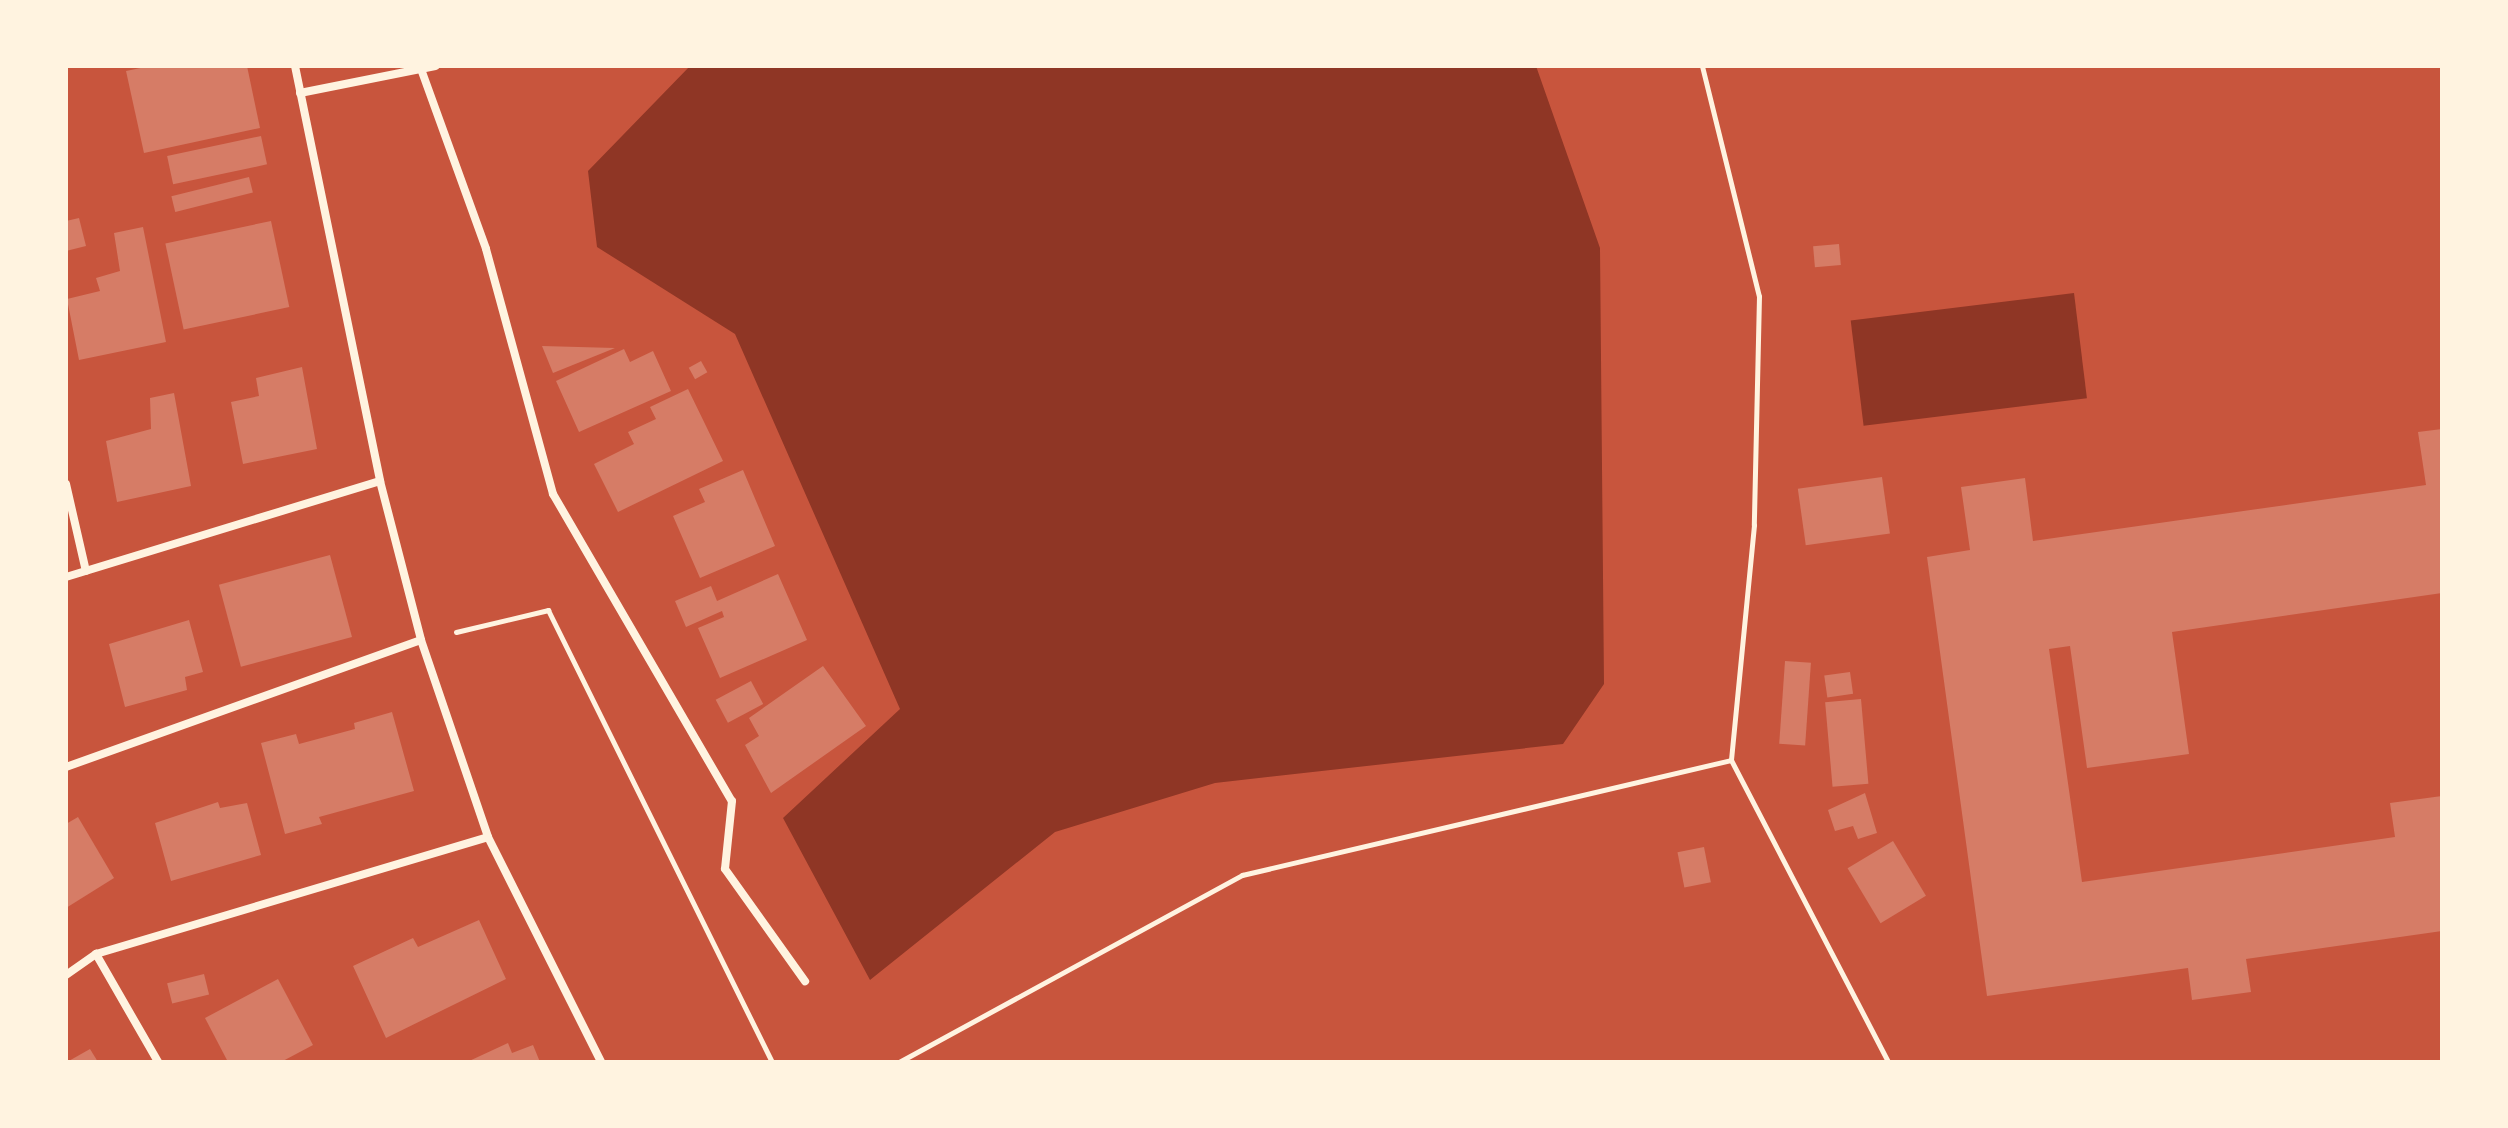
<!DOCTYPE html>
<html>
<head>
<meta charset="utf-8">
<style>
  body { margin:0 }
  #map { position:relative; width:2508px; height:1128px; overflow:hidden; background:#c8553d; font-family:"Source Sans 3",sans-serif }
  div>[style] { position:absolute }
  .water>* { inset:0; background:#8f3625; transform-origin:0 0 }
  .building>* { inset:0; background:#d67c66; transform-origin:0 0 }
  .path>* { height:5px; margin:-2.5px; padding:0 2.5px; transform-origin:2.5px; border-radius:2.5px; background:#fff3e0 }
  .minor>* { height:8px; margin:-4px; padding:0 4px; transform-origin:4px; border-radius:4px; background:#fff3e0 }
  span { translate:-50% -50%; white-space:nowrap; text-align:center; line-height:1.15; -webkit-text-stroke:8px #fff3e0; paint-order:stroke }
  .frame { position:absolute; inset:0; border:68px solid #fff3e0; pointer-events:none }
</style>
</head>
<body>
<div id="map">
  <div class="water">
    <i style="clip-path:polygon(690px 66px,1536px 66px,1600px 248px,1604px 684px,1563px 744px,1215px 783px,1055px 832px,870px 980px,783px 818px,900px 709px,735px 334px,597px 247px,588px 171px)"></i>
    <i style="left:2074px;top:293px;width:106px;height:225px;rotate:83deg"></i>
  </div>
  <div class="building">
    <i style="clip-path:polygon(150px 66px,247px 66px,260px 128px,144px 153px,126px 71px)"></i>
    <i style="left:261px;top:136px;width:29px;height:96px;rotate:78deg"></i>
    <i style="left:249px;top:177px;width:16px;height:80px;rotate:76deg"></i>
    <i style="clip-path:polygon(79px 218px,86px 246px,66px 251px,66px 221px)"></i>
    <i style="left:271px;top:221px;width:88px;height:108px;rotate:78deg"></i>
    <i style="clip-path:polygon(143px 227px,166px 342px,79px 360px,67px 299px,100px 291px,96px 278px,120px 271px,114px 233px)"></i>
    <i style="left:1839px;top:244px;width:21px;height:26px;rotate:85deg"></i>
    <i style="clip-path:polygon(542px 346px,615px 348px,553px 373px)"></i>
    <i style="clip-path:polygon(624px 349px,630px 362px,653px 351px,671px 391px,579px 432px,556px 381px)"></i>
    <i style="left:701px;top:361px;width:13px;height:14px;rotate:61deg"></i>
    <i style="clip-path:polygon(302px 367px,317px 449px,243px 464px,231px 402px,259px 396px,256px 378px)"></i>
    <i style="clip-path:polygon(688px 389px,723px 461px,618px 512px,594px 464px,634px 444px,628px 432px,656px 419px,650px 407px)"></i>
    <i style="clip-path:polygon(174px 393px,191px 486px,117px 502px,106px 441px,151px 429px,150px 398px)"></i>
    <i style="clip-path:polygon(2442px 429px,2442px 593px,2172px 632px,2189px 754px,2087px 768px,2070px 646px,2049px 649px,2082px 882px,2395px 837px,2390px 803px,2442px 796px,2442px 931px,2246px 959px,2251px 992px,2192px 1000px,2188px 968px,1987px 996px,1927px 557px,1970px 550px,1961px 487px,2025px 478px,2033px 541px,2426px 485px,2418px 432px)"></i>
    <i style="clip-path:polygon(743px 470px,775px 546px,700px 578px,673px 516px,705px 502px,699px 489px)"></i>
    <i style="left:1882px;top:477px;width:57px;height:85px;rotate:82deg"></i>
    <i style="left:330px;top:555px;width:85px;height:115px;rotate:75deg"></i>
    <i style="clip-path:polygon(778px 574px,807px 640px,720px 678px,698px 628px,724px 617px,722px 611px,686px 627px,675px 601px,711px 586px,717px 601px)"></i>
    <i style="clip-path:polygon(189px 620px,203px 672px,185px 677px,187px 690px,125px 707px,109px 644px)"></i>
    <i style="left:1785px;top:661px;width:26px;height:83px;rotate:4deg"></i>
    <i style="clip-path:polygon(823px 666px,866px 726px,771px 793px,745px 745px,759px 736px,749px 718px)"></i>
    <i style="left:1850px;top:672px;width:22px;height:26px;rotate:82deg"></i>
    <i style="left:751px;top:681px;width:26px;height:40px;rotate:62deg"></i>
    <i style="left:1861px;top:699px;width:85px;height:36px;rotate:85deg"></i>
    <i style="clip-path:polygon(392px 712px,414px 791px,319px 817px,322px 824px,285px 834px,261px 743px,296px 734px,299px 744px,355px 729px,354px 723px)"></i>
    <i style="clip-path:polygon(1865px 793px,1877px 833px,1858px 839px,1853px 826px,1835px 831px,1828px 810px)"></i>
    <i style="clip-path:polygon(218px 802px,220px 808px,247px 803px,261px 855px,171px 881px,155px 823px)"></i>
    <i style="clip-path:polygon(78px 817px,114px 878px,66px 908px,66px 824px)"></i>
    <i style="left:1893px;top:841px;width:64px;height:53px;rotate:59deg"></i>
    <i style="left:1704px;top:847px;width:36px;height:27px;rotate:79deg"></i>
    <i style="clip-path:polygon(479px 920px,506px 979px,386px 1038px,353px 966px,413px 938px,418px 947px)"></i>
    <i style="left:204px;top:974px;width:21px;height:38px;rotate:76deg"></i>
    <i style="clip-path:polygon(278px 979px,313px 1045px,281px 1062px,228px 1062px,205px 1018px)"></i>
    <i style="clip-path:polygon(508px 1043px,512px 1053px,533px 1045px,540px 1062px,467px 1062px)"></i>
    <i style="clip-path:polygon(90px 1049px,98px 1062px,67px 1062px)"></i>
  </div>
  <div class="path">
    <i style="left:1702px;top:66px;width:237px;rotate:76.1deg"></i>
    <i style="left:1759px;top:296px;width:229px;rotate:91.3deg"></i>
    <i style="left:1754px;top:525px;width:236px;rotate:95.6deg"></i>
    <i style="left:1731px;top:760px;width:340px;rotate:62.5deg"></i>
    <i style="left:456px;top:632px;width:95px;rotate:-13.4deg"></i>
    <i style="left:548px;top:610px;width:504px;rotate:63.64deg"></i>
    <i style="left:899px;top:1062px;width:391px;rotate:-28.6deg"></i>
    <i style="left:1242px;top:875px;width:502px;rotate:-13.23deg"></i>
  </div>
  <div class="minor">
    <i style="left:295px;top:66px;width:424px;rotate:78.4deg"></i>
    <i style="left:380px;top:481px;width:164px;rotate:75.5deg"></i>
    <i style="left:421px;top:640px;width:208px;rotate:71.2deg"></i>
    <i style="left:488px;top:837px;width:252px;rotate:63.3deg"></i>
    <i style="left:421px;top:69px;width:191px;rotate:70.1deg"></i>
    <i style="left:486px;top:249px;width:254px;rotate:74.7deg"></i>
    <i style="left:553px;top:494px;width:355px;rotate:59.8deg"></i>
    <i style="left:732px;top:801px;width:68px;rotate:95.9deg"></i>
    <i style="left:725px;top:869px;width:138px;rotate:54.5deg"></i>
    <i style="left:300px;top:93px;width:138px;rotate:-11.3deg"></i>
    <i style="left:66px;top:484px;width:89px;rotate:77.1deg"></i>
    <i style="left:66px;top:577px;width:328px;rotate:-17deg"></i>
    <i style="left:66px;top:767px;width:377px;rotate:-19.7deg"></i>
    <i style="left:96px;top:954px;width:125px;rotate:60.1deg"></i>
    <i style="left:66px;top:975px;width:37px;rotate:-35deg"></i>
    <i style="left:96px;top:954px;width:409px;rotate:-16.6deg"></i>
  </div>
  <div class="frame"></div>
</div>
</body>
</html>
